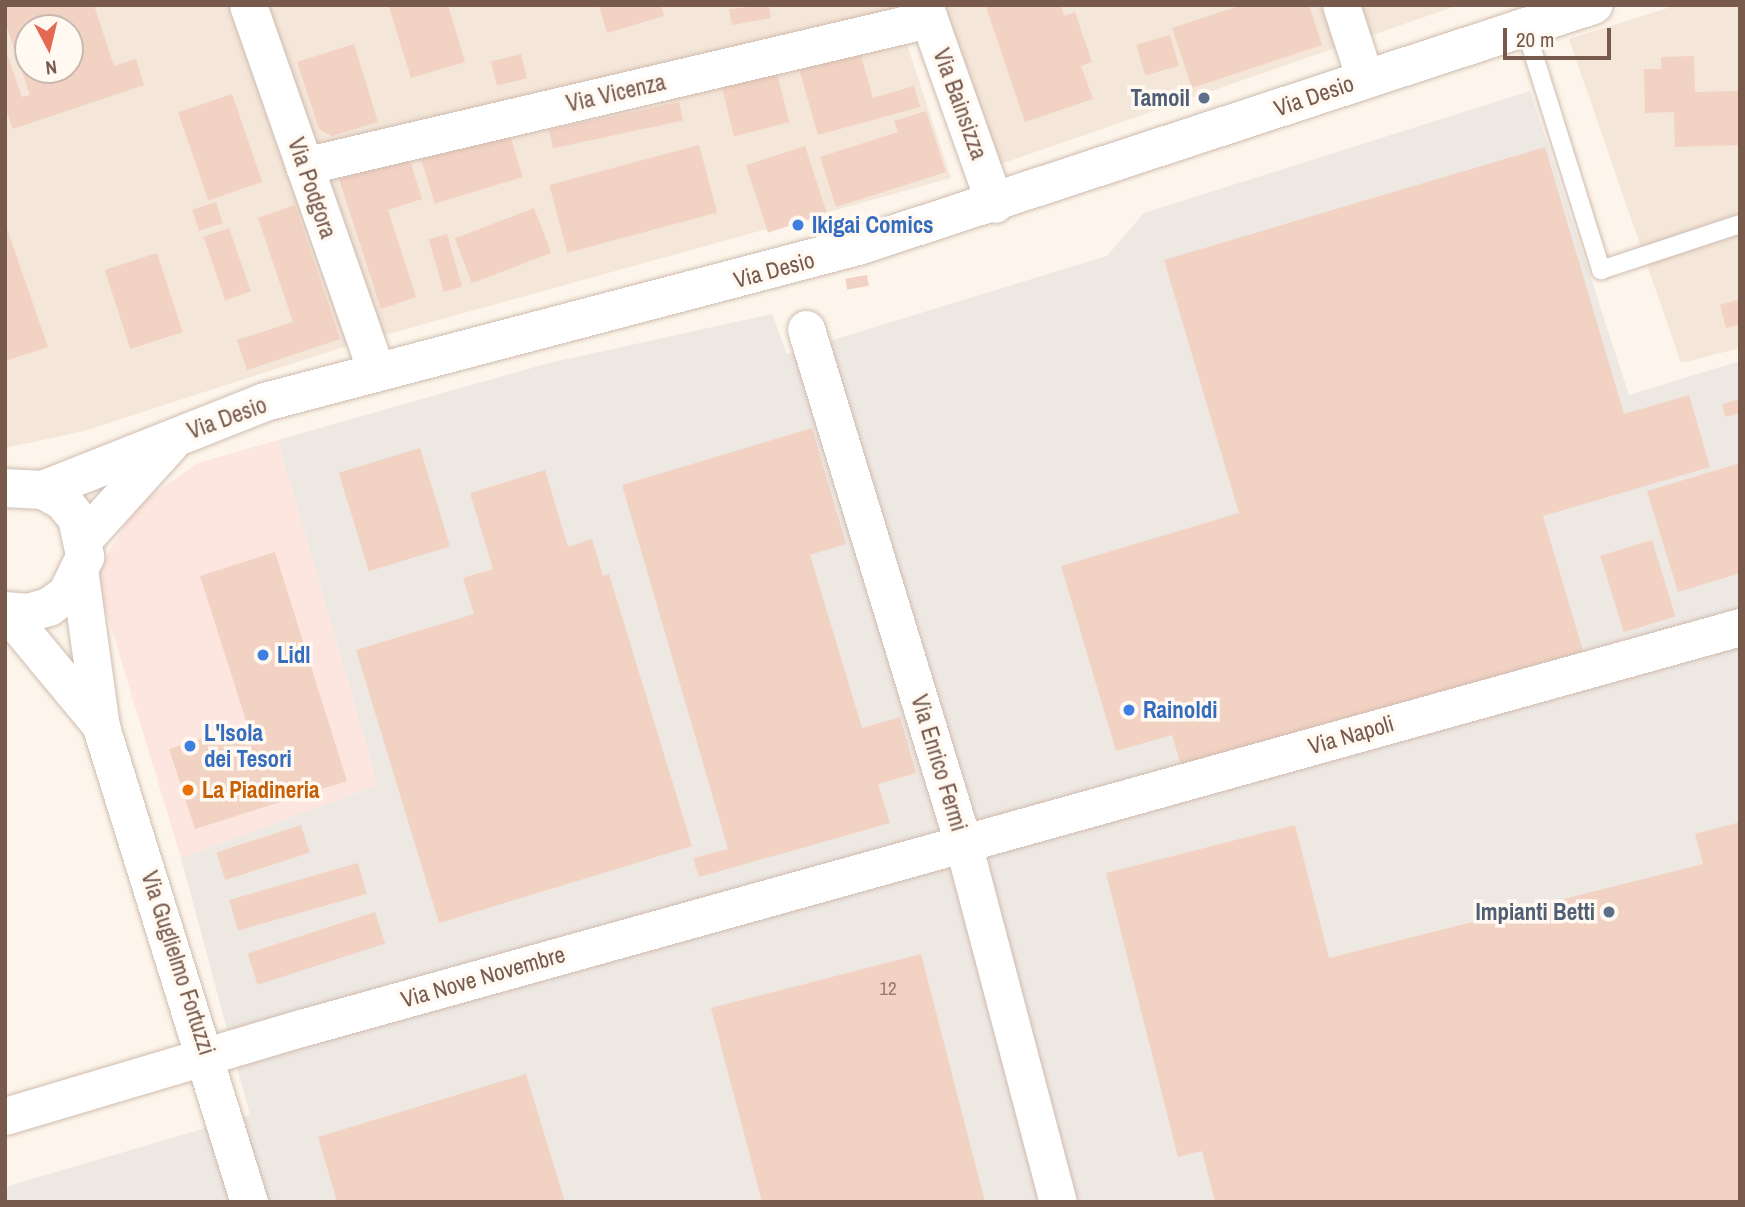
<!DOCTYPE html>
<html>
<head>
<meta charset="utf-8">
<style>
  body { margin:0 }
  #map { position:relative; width:1745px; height:1207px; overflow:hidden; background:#fdf5eb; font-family:"Archivo Narrow",sans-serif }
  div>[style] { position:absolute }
  .residential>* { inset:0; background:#f4e6d9 }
  .commercial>* { inset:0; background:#fce6df }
  .industrial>* { inset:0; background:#eee8e3 }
  .building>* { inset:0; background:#f2d2c3; transform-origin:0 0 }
  .roads { filter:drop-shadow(0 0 2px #cfbcb0) drop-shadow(0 0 2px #cfbcb0) }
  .lane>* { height:18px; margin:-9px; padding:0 9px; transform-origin:9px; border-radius:9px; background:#fff }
  .street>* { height:37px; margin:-18.5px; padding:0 18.5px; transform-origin:18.5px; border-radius:18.5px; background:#fff }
  .secondary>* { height:38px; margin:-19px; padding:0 19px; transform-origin:19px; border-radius:19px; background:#fff }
  .dots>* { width:19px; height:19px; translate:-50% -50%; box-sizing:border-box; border:4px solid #fff9f2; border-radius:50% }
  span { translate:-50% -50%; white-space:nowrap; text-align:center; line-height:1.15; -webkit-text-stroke:7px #fff9f2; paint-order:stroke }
  .number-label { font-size:19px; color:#96786a }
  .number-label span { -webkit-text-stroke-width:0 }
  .street-label { font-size:23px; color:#785a4d }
  .service-label { font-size:23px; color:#4e5e75; font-weight:700 }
  .right { translate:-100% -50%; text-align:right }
  .shop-label { font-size:23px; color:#366cbe; font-weight:700 }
  .left { translate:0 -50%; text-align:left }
  .food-label { font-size:23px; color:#c56008; font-weight:700 }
  .frame { position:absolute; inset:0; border:7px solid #785a4d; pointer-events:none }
  .north { position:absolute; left:14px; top:14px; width:70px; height:70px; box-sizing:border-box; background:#fff9f2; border:2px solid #c9b9b0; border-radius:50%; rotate:173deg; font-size:19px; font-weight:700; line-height:28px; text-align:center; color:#785a4d }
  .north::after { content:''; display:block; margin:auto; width:24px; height:32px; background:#e46953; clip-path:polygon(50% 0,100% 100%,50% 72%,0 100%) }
  .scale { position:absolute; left:1503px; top:28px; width:108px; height:32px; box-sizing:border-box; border:4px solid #785a4d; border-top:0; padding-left:9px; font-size:21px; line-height:24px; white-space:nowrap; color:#785a4d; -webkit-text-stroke:5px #fff9f2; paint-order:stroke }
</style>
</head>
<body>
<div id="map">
  <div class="residential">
    <i style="clip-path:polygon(evenodd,5px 5px,894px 5px,951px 178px,359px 342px,84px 431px,5px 448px,5px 5px,28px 28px,70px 28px,70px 70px,28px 70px,28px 28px)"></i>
    <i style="clip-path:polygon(942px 5px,1459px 5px,998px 165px)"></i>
    <i style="clip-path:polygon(1677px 5px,1740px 5px,1740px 348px,1681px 363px,1569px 39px)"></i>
  </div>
  <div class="commercial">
    <i style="clip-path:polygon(278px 440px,378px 785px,181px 858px,95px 574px,138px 505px,198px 463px)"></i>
  </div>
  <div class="industrial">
    <i style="clip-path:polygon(1530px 91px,1629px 395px,1740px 361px,1740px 1202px,5px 1202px,5px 1187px,250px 1115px,181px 858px,378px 785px,278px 440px,549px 363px,772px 314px,787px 354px,1107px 256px,1144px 213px)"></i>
  </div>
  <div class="building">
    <i style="clip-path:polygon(evenodd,5px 5px,94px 5px,114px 66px,136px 59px,144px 85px,13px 129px,5px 107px,5px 49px,22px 97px,30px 95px,5px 22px,5px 5px,28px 28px,70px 28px,70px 70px,28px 70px,28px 28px)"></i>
    <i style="clip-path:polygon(448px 5px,465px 62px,411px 78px,389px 7px)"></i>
    <i style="clip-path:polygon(599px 5px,661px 5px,664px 16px,607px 33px)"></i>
    <i style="clip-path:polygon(769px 5px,771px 18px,732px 25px,729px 9px)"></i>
    <i style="clip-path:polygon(1061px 5px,1064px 16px,1075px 12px,1092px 62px,1081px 66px,1093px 99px,1025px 122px,986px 7px)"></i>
    <i style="clip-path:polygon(1242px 5px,1309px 5px,1322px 45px,1192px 88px,1172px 28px)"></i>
    <i style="left:1170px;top:35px;width:32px;height:35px;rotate:74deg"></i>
    <i style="clip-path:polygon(354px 44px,378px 122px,332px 136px,319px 129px,297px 62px)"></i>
    <i style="clip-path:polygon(858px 45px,873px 98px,914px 86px,920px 107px,818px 135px,797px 62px)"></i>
    <i style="left:521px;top:54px;width:25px;height:31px;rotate:76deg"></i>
    <i style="clip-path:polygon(1694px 56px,1695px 92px,1740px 91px,1740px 145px,1675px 147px,1674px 112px,1645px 113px,1644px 69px,1661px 69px,1661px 57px)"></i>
    <i style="left:776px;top:69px;width:55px;height:57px;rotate:76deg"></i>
    <i style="left:232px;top:94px;width:93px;height:57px;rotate:71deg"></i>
    <i style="left:679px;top:102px;width:19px;height:133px;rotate:78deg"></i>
    <i style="clip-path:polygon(926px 111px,946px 172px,836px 207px,820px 157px,898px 132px,894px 121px)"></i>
    <i style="left:509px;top:132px;width:47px;height:92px;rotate:73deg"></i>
    <i style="left:699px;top:145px;width:70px;height:155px;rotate:75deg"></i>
    <i style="left:805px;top:146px;width:71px;height:62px;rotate:72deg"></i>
    <i style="clip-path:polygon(1545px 147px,1624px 414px,1689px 395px,1710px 467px,1543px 516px,1583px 651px,1182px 769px,1172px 735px,1116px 751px,1061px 566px,1239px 513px,1164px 260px)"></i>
    <i style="clip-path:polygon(409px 157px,422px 199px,388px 210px,416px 297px,381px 309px,339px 179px)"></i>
    <i style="left:216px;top:202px;width:22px;height:25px;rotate:72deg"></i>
    <i style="clip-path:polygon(295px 205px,340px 339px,247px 370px,237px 340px,293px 322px,258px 218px)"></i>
    <i style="left:534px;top:208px;width:48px;height:85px;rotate:69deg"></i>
    <i style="clip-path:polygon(5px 223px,48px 347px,5px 361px)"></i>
    <i style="left:229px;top:228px;width:67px;height:27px;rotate:71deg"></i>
    <i style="left:447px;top:234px;width:55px;height:19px;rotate:74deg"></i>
    <i style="left:157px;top:253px;width:83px;height:55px;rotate:72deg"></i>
    <i style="left:867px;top:275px;width:11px;height:22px;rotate:80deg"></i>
    <i style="clip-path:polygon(1740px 299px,1740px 324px,1726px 328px,1720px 305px)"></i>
    <i style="clip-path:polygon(1740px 399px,1740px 413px,1725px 417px,1722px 404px)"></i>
    <i style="clip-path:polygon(812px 428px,846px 544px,810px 555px,862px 728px,900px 717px,916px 773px,878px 784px,890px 823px,699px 877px,693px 858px,728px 849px,622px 485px)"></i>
    <i style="left:420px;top:448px;width:103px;height:85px;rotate:73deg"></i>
    <i style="clip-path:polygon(1740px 463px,1740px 573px,1678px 592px,1647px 491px)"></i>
    <i style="clip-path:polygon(545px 470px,568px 547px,592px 539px,603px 576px,609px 574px,692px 846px,439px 923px,356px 650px,474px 614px,463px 578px,493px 569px,470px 493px)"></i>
    <i style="left:1652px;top:540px;width:80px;height:54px;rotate:73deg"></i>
    <i style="clip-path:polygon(275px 552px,347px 781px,195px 829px,169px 749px,247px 724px,200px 576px)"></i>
    <i style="clip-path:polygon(1740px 822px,1740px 1202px,1215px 1202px,1202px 1151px,1178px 1157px,1106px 873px,1295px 825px,1329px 958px,1703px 864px,1695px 834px)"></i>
    <i style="left:301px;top:825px;width:29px;height:89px;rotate:72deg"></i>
    <i style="left:358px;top:863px;width:32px;height:134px;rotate:74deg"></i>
    <i style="left:375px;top:912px;width:33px;height:134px;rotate:72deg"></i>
    <i style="clip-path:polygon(921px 954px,985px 1202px,762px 1202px,711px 1008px)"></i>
    <i style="clip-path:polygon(526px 1074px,565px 1202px,337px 1202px,318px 1137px)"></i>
  </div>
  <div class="roads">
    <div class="lane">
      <i style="left:1525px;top:27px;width:255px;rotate:72.6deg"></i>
      <i style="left:1601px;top:270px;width:146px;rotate:-18.3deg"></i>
    </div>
    <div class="street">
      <i style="left:248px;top:5px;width:388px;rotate:70.7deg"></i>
      <i style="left:924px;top:5px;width:211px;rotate:70.4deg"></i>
      <i style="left:1341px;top:5px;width:78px;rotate:72deg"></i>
      <i style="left:304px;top:166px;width:642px;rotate:-13.24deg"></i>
      <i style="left:806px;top:329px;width:537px;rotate:73.01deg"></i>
      <i style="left:963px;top:843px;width:371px;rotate:75.2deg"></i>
      <i style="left:80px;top:576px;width:152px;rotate:82.1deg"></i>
      <i style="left:101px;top:727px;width:498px;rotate:72.7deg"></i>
      <i style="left:6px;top:611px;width:149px;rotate:50.4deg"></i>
      <i style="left:5px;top:1116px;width:309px;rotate:-16.6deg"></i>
      <i style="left:301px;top:1028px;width:1494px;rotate:-15.57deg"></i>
    </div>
    <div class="secondary">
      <i style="left:5px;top:488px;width:38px;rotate:3deg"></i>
      <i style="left:43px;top:490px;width:23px;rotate:29deg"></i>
      <i style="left:63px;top:501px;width:22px;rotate:51deg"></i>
      <i style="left:77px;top:518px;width:40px;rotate:78deg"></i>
      <i style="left:85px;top:557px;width:41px;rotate:115.9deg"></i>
      <i style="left:67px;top:594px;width:22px;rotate:144deg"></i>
      <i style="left:49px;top:607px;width:22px;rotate:164deg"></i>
      <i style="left:28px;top:613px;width:23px;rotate:-175deg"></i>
      <i style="left:43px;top:490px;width:239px;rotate:-21.6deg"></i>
      <i style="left:265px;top:402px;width:613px;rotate:-14.74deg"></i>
      <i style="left:858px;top:246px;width:774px;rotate:-18.15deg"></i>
      <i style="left:84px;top:539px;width:128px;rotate:-47.8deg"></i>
    </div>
  </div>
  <div class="dots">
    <i style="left:1204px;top:98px;background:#5c6f8a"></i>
    <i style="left:798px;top:225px;background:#3f7fe0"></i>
    <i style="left:263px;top:655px;background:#3f7fe0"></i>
    <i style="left:1129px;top:710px;background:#3f7fe0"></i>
    <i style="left:190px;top:746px;background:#3f7fe0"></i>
    <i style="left:188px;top:790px;background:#e8710a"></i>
    <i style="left:1609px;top:912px;background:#5c6f8a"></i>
  </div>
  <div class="number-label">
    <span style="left:888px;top:989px">12</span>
  </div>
  <div class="street-label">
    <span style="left:616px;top:93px;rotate:-13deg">Via Vicenza</span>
    <span style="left:1314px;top:96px;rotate:-19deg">Via Desio</span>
    <span style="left:960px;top:104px;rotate:70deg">Via Bainsizza</span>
    <span style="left:312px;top:188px;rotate:71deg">Via Podgora</span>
    <span style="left:774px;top:270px;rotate:-15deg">Via Desio</span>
    <span style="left:227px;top:418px;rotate:-20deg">Via Desio</span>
    <span style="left:1351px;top:735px;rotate:-16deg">Via Napoli</span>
    <span style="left:939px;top:763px;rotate:73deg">Via Enrico Fermi</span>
    <span style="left:178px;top:963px;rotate:72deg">Via Guglielmo Fortuzzi</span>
    <span style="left:483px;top:977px;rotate:-16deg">Via Nove Novembre</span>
  </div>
  <div class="service-label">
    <span class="right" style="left:1190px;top:98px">Tamoil</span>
    <span class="right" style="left:1595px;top:912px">Impianti Betti</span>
  </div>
  <div class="shop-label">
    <span class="left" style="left:812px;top:225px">Ikigai Comics</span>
    <span class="left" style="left:277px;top:655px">Lidl</span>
    <span class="left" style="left:1143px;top:710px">Rainoldi</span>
    <span class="left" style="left:204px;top:746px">L'Isola<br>dei Tesori</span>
  </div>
  <div class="food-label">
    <span class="left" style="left:202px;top:790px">La Piadineria</span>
  </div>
  <div class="frame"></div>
  <div class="north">N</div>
  <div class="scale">20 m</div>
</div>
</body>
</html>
